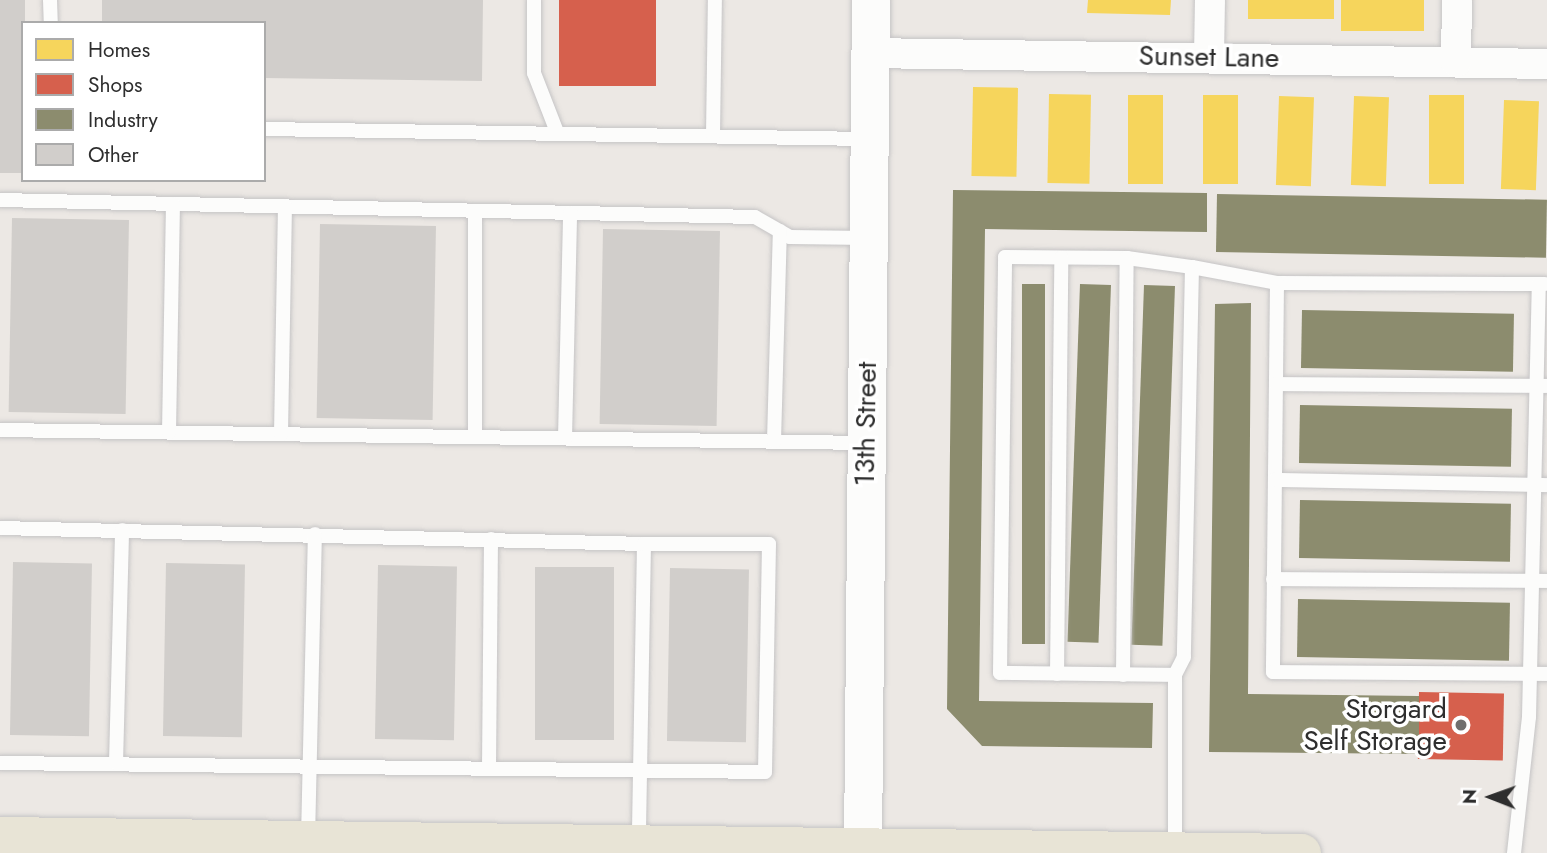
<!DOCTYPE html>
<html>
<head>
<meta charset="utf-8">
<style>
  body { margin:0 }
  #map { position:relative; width:1547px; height:853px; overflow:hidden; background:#ece8e4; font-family:Jost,sans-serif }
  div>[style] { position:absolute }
  .homes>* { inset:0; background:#f6d55c; transform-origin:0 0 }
  .shops>* { inset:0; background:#d6604d; transform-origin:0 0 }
  .industry>* { inset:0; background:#8c8c6e; transform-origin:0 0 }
  .building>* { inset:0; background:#d1cecb; transform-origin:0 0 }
  .roads { filter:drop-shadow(0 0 2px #c5c4c5) drop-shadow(0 0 2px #c5c4c5) }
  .lane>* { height:14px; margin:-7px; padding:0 7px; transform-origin:7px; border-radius:7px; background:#fcfcfb }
  .street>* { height:30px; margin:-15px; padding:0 15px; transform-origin:15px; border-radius:15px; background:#fcfcfb }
  .secondary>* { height:38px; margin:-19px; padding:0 19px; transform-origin:19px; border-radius:19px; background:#fcfcfb }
  .primary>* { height:38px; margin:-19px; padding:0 19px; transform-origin:19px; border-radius:19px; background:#e8e4d6 }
  .dots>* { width:19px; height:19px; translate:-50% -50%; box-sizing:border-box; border:4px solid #fff; border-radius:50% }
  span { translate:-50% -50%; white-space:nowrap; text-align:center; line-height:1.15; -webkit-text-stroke:7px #fff; paint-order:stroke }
  .street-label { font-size:28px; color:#2e2e2e }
  .poi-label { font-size:28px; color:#2e2e2e }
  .right { translate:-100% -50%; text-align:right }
  .legend { position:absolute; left:21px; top:21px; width:245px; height:161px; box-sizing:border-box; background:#fff; border:2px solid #ababab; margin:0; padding:9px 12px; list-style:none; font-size:21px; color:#2e2e2e }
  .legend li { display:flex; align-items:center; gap:14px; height:35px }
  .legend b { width:35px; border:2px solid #ababab }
  .north { position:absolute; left:1456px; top:762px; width:70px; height:70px; -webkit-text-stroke:5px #fff; paint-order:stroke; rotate:271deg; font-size:19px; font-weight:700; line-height:28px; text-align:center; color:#2e2e2e }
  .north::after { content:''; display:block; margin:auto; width:24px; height:32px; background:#2e2e2e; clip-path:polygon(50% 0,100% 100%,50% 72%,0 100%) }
</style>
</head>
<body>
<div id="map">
  <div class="homes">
    <i style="clip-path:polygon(1088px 0,1171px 0,1170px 15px,1087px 13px)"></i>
    <i style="left:1248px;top:0;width:86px;height:19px"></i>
    <i style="left:1341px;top:0;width:83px;height:31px"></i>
    <i style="left:973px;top:87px;width:45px;height:89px;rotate:1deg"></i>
    <i style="left:1049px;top:94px;width:42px;height:89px;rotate:1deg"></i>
    <i style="left:1128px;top:95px;width:35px;height:89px"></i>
    <i style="left:1203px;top:95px;width:35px;height:89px"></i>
    <i style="left:1429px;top:95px;width:35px;height:89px"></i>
    <i style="left:1279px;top:96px;width:35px;height:89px;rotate:2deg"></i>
    <i style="left:1354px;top:96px;width:35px;height:89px;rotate:2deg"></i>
    <i style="left:1504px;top:100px;width:35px;height:89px;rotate:2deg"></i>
  </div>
  <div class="shops">
    <i style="left:559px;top:0;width:97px;height:86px"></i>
    <i style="left:1419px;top:692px;width:85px;height:67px;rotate:1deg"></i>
  </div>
  <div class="industry">
    <i style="clip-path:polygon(953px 190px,1207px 193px,1207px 232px,985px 229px,979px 701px,1153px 703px,1152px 748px,982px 746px,947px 709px)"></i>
    <i style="left:1217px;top:194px;width:330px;height:58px;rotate:1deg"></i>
    <i style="left:1022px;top:284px;width:23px;height:360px"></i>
    <i style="left:1080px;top:284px;width:31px;height:358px;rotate:2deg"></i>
    <i style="left:1144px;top:285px;width:31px;height:360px;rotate:2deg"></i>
    <i style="clip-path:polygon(1251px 303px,1248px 694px,1419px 696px,1419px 754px,1209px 752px,1215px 304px)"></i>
    <i style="left:1302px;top:310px;width:212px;height:58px;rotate:1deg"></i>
    <i style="left:1300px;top:405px;width:212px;height:58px;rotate:1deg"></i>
    <i style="left:1300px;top:500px;width:211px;height:58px;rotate:1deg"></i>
    <i style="left:1298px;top:599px;width:212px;height:58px;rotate:1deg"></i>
  </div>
  <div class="building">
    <i style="left:0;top:0;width:25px;height:173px"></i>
    <i style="clip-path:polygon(102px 0,483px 0,482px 81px,264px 78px,264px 23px,102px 23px)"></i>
    <i style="left:12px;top:218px;width:117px;height:194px;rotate:1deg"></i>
    <i style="left:320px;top:224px;width:116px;height:194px;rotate:1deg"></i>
    <i style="left:603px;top:229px;width:117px;height:195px;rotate:1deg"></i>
    <i style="left:13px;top:562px;width:79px;height:173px;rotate:1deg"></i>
    <i style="left:166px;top:563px;width:79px;height:173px;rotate:1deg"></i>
    <i style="left:378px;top:565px;width:79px;height:174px;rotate:1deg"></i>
    <i style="left:535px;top:567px;width:79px;height:173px"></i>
    <i style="left:670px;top:568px;width:79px;height:173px;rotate:1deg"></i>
  </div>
  <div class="roads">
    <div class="lane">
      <i style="left:50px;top:0;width:23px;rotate:88deg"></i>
      <i style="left:534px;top:0;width:73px;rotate:90deg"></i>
      <i style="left:534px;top:73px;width:63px;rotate:68.7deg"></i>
      <i style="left:264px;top:129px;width:604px;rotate:0.95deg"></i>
      <i style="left:713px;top:135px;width:135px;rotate:-89.2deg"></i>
      <i style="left:0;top:200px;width:755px;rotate:1.29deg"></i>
      <i style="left:755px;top:217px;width:40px;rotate:29.7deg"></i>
      <i style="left:790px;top:237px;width:78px;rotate:0.7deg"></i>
      <i style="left:1192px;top:267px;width:390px;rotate:91.2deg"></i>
      <i style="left:1184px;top:657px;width:20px;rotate:117deg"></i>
      <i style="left:1175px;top:675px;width:175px;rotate:-179.3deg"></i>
      <i style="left:1000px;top:673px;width:416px;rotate:-89.3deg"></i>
      <i style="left:1005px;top:257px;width:122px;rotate:0.5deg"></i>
      <i style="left:1127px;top:258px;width:66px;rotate:7.9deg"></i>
      <i style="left:1192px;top:267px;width:86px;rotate:10.7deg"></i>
      <i style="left:1539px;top:284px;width:262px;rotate:-179.8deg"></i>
      <i style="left:1277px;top:283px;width:389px;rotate:90.6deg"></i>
      <i style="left:1273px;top:672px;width:274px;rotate:0.4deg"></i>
      <i style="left:1276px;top:384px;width:271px;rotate:0.4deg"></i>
      <i style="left:0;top:430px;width:865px;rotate:0.86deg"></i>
      <i style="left:169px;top:432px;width:228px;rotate:-89deg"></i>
      <i style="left:281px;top:434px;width:228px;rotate:-89deg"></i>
      <i style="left:475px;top:437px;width:226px;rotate:-90deg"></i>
      <i style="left:565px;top:438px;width:225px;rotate:-88.7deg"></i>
      <i style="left:774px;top:441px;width:210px;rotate:-88.4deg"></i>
      <i style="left:1275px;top:480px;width:272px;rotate:1.1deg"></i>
      <i style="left:0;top:528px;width:644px;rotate:1.42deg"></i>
      <i style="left:644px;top:544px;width:299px;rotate:91deg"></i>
      <i style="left:1273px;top:579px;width:274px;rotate:0.4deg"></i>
      <i style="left:1057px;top:674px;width:416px;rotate:-89.4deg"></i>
      <i style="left:1123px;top:675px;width:417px;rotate:-89.5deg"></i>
      <i style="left:1175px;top:675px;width:175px;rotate:90deg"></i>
      <i style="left:0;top:763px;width:765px;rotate:0.67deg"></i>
      <i style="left:765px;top:772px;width:228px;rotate:-89deg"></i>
      <i style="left:769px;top:544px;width:125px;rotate:180deg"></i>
      <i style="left:116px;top:763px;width:233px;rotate:-88.5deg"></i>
      <i style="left:489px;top:768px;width:229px;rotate:-89.5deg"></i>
      <i style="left:308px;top:839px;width:305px;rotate:-88.7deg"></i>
      <i style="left:1514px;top:853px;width:137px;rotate:-83.7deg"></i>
      <i style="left:1529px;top:717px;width:433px;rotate:-88.7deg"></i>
      <i style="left:1539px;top:284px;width:6px"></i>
    </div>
    <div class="street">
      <i style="left:870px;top:53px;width:677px;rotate:0.93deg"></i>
      <i style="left:1209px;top:56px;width:56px;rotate:-89deg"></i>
      <i style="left:1456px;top:62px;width:62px;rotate:-89.1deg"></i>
    </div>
    <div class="secondary">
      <i style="left:863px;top:848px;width:848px;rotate:-89.46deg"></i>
    </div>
    <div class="primary">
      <i style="left:0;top:836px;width:1302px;rotate:0.75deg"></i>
    </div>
  </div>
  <div class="dots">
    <i style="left:1461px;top:725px;background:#706f6e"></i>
  </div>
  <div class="street-label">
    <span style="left:1209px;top:57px;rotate:1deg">Sunset Lane</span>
    <span style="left:866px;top:424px;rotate:-89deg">13th Street</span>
  </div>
  <div class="poi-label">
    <span class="right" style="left:1447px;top:725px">Storgard<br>Self Storage</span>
  </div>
  <ul class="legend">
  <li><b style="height:19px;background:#f6d55c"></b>Homes</li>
  <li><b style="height:19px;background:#d6604d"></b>Shops</li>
  <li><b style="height:19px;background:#8c8c6e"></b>Industry</li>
  <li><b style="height:19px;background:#d1cecb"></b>Other</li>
  </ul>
  <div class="north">N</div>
</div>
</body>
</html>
